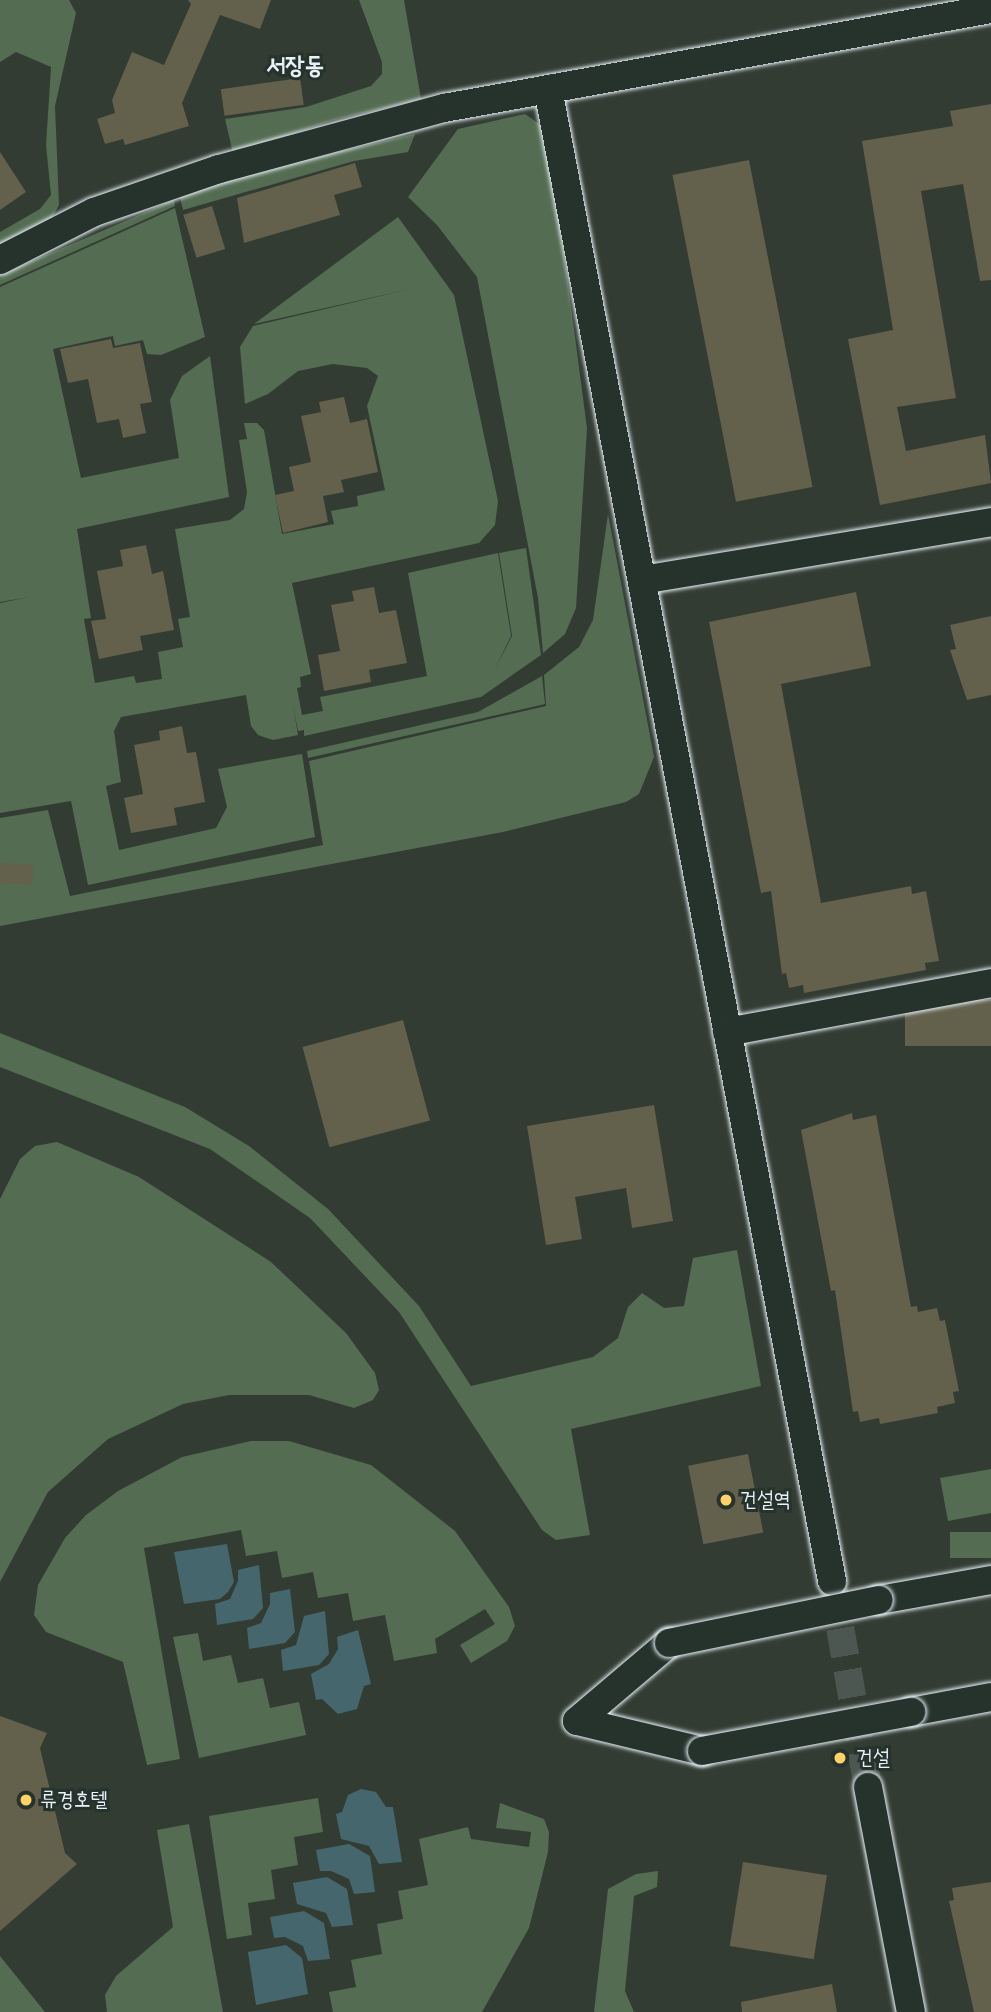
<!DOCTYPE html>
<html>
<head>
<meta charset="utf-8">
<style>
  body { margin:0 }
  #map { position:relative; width:991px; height:2012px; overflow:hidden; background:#323c33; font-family:"Balsamiq Sans","Poor Story",sans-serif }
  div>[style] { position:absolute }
  .green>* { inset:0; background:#546c52; transform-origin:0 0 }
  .water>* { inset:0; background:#46666d }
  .building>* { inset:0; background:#63604c; transform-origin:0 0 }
  .minor-tunnel>* { height:28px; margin-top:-14px; transform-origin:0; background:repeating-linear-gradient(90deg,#4d5751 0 28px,transparent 0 42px) }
  .roads { filter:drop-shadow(0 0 2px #e8f1f8) drop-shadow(0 0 2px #e8f1f8) }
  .minor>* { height:28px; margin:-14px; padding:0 14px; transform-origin:14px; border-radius:14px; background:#26332d }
  .bridges { filter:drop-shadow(0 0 2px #e8f1f8) drop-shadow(0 0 2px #e8f1f8) }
  .minor-bridge>* { height:28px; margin:-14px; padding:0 14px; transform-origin:14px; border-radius:14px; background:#26332d }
  .dots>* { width:19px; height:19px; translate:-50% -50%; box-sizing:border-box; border:4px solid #26332d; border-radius:50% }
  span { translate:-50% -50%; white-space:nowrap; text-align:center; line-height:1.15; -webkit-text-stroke:6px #26332d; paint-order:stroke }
  .poi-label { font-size:21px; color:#e8f1f8 }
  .left { translate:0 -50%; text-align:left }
  .quarter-label { font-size:24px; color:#e8f1f8; font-weight:700 }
</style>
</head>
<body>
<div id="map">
  <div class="green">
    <i style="clip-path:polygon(0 0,69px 0,76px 13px,55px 106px,59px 205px,52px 218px,0 247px,0 232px,40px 209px,51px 195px,46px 145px,51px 67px,16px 52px,0 62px)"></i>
    <i style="clip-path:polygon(359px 0,404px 0,421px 99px,331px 121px,233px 153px,225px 119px,306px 107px,371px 86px,382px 74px,382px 62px)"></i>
    <i style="clip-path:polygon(525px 114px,545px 128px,549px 140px,587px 428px,576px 608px,565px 634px,543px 653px,538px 598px,477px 277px,437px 225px,408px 197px,458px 129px)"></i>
    <i style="clip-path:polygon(415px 134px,408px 152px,354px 161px,183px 210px,180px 197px,238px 176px)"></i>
    <i style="clip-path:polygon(174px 200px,175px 206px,0 285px,0 275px)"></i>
    <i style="clip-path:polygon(175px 208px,205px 337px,161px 355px,147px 354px,143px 340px,115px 346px,113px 336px,53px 349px,81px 478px,179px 458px,170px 400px,182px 376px,210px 356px,229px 497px,77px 529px,91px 618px,84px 619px,95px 683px,134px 676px,136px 683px,162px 679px,158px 652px,183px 647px,178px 619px,190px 617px,175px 529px,230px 520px,244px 509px,247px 492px,239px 440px,247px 439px,244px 423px,257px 423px,264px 430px,282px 534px,334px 524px,331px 511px,358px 506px,357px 496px,385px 490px,367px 406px,378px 376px,367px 368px,333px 364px,298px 371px,268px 394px,245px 404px,240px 347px,253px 326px,410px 289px,254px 324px,398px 217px,454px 295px,498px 501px,495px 525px,479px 543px,292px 583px,311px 674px,300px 677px,301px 687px,297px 688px,302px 715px,323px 711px,320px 697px,427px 676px,408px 573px,498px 553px,511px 636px,495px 669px,512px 636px,499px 553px,526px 548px,541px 655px,481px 697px,304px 736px,304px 730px,298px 731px,293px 705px,298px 735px,273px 740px,258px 735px,251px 726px,246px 695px,121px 717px,114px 731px,121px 782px,106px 786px,119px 850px,216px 828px,227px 807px,218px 769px,302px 754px,315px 837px,88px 885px,71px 801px,0 813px,0 603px,29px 597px,0 602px,0 287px)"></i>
    <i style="clip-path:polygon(608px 514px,654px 757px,639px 794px,626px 802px,503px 832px,0 926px,0 818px,48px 810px,70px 896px,323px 845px,309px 761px,546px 706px,544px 675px,579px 647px,593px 620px)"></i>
    <i style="clip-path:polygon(542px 676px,545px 704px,308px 758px,307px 751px,478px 712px)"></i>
    <i style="clip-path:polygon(0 1033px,185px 1107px,249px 1146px,328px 1209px,419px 1306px,471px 1386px,593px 1357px,618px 1338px,628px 1307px,642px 1293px,664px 1308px,684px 1306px,693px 1258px,737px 1250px,761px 1386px,571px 1429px,590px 1535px,556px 1540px,542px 1530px,399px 1312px,310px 1218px,210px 1149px,0 1067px)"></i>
    <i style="clip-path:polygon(57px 1142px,139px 1177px,271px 1262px,346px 1333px,375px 1373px,379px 1390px,373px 1400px,354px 1408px,309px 1395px,229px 1395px,183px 1404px,108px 1439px,48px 1492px,0 1582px,0 1199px,20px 1159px,35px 1146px)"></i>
    <i style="clip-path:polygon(251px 1441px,289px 1441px,371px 1465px,455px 1531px,509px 1607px,515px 1626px,507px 1641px,471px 1663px,460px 1645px,495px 1624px,485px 1609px,435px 1639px,437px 1653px,394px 1661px,385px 1615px,353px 1621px,348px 1593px,318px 1598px,313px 1572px,282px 1578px,277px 1551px,246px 1556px,241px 1530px,144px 1548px,180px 1759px,147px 1765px,123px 1662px,46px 1632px,34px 1615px,38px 1585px,65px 1538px,86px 1515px,118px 1491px,182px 1457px)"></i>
    <i style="clip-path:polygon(991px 1469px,991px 1513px,948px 1521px,940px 1478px)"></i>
    <i style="left:991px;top:1532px;width:26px;height:41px;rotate:90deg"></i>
    <i style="clip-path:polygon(198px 1633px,203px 1661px,231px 1655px,238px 1683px,263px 1678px,270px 1708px,299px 1702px,306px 1735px,199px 1758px,173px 1637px)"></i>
    <i style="clip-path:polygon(318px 1798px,323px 1832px,294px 1837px,298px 1865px,271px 1870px,275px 1899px,248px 1903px,252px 1935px,227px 1939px,209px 1816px)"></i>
    <i style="clip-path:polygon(500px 1803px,544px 1819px,549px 1832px,548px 1852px,529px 1928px,482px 2012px,333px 2012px,329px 1992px,356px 1987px,351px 1960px,382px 1954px,377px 1924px,403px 1919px,398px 1891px,428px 1885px,419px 1839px,468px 1827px,471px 1839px,529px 1847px,531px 1832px,496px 1828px)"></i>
    <i style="clip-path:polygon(189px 1824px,223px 2012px,107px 2012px,105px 1995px,116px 1976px,173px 1927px,157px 1830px)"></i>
    <i style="clip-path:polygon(658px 1871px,657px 1887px,634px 1896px,625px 1991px,634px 2012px,594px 2012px,608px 1889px,636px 1874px)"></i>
    <i style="clip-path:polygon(0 1956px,45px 2012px,0 2012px)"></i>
  </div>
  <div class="water">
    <i style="clip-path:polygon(227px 1544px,234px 1582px,228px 1592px,220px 1599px,184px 1604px,174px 1552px)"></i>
    <i style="clip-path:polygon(259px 1565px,263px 1608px,253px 1619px,217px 1625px,215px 1604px,230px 1599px,238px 1581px,238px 1570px)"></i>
    <i style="clip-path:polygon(290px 1589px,295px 1632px,285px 1643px,249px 1649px,247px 1628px,261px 1623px,270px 1604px,270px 1593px)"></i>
    <i style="clip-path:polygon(325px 1611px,329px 1654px,319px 1665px,283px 1671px,281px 1650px,296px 1645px,304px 1616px)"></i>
    <i style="clip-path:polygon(358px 1630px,371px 1684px,364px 1686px,357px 1709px,338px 1714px,322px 1699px,316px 1700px,311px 1674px,329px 1664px,338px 1649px,337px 1637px)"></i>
    <i style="clip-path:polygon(361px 1789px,376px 1792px,386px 1807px,393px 1807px,402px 1862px,379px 1864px,369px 1846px,341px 1839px,336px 1814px,342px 1812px,348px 1795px)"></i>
    <i style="clip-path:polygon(349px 1844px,370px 1856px,375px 1892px,354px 1894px,349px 1879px,331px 1871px,320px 1871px,316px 1850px)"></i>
    <i style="clip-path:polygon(327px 1877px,347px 1889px,353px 1925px,332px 1927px,326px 1913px,297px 1904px,293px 1883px)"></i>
    <i style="clip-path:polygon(304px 1911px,324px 1923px,330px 1959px,308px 1961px,303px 1946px,285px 1937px,274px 1938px,270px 1917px)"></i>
    <i style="clip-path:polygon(286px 1945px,302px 1958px,308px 1994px,256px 2005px,248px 1952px)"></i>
  </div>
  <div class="building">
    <i style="clip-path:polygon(188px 0,271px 0,260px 29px,220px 15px,182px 103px,189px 126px,125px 145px,123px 139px,105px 144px,97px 119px,115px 113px,112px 100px,132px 52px,164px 65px,191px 4px)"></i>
    <i style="left:300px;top:78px;width:27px;height:80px;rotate:82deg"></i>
    <i style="clip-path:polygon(991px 104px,991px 280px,980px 281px,963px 184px,921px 191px,956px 398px,897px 407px,906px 451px,985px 435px,991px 483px,880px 505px,848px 339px,893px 330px,862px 141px,953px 126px,950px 111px)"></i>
    <i style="clip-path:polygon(0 152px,26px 192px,0 210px)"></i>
    <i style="left:749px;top:160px;width:333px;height:78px;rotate:79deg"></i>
    <i style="clip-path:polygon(355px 163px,362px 187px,334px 195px,340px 215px,244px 243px,237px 198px)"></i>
    <i style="left:212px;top:206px;width:45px;height:30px;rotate:73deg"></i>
    <i style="clip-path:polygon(111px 339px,113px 348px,140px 343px,152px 402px,140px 404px,146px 433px,123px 438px,119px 419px,97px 423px,88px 379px,68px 383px,60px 349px)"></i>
    <i style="clip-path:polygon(344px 397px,350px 423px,367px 419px,378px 472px,341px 480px,344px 492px,323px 496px,328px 522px,283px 533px,275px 495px,294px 491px,289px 467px,311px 462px,301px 416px,321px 412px,319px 402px)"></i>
    <i style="clip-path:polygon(146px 545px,152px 574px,163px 571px,174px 630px,140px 636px,143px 650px,99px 659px,91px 621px,106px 619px,97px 571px,123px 566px,120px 550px)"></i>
    <i style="clip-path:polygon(374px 587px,379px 613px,396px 610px,407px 663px,369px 670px,371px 682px,324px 691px,318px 655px,340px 651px,331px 605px,354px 601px,352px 591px)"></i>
    <i style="clip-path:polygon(856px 592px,871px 666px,781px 684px,821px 903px,911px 886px,912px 894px,926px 891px,939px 961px,925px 963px,926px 970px,804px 993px,803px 985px,789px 988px,786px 973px,782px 974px,771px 891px,761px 893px,709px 622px)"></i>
    <i style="clip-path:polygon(991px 616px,991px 695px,967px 700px,950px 650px,956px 649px,950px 625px)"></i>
    <i style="clip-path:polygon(182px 726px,187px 753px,196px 752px,205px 802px,174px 808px,177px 825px,131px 833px,124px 798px,143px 794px,134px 745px,160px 740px,159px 731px)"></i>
    <i style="left:0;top:863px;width:33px;height:20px;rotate:3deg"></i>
    <i style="left:991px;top:1000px;width:46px;height:86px;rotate:90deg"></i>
    <i style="left:403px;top:1020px;width:104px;height:104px;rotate:75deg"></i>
    <i style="clip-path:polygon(654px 1105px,673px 1221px,632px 1228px,626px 1188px,575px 1197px,582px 1239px,546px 1245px,527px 1126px)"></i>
    <i style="clip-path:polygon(852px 1113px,853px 1120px,876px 1115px,911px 1307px,917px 1306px,918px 1312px,937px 1308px,940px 1321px,945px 1320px,959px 1391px,953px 1392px,955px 1403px,937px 1407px,938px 1413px,880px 1424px,879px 1418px,860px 1422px,858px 1411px,853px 1412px,835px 1290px,831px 1291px,801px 1130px)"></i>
    <i style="left:748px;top:1454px;width:80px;height:61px;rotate:79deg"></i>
    <i style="clip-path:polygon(0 1716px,47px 1733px,40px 1748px,65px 1853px,77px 1864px,0 1931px)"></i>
    <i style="left:743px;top:1862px;width:85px;height:85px;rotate:9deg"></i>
    <i style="clip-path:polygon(991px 1882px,991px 2012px,974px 2012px,949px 1901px,954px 1900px,952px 1888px)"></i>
    <i style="clip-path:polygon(832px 1984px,837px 2012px,742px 2012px,741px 2002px)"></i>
  </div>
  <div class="minor-tunnel">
    <i style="left:833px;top:1587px;width:203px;rotate:80.1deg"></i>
  </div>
  <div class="roads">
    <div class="minor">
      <i style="left:548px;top:89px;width:1519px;rotate:79.22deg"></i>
      <i style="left:0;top:260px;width:106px;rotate:-27.1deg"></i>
      <i style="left:94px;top:212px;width:132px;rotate:-19deg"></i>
      <i style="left:219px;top:169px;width:233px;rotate:-15.2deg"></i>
      <i style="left:444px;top:108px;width:556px;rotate:-10.26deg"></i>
      <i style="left:642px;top:580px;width:354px;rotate:-9.4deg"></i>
      <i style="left:727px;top:1032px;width:269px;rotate:-10.5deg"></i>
      <i style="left:879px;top:1600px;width:114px;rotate:-10.1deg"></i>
      <i style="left:911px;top:1712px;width:81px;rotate:-10.6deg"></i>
      <i style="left:577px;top:1721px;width:129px;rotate:13.5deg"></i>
      <i style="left:577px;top:1721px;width:121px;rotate:-40.3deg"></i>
      <i style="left:868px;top:1787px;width:229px;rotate:79.2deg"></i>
    </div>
  </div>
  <div class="bridges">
    <div class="minor-bridge">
      <i style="left:669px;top:1643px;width:214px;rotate:-11.6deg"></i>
      <i style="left:702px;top:1751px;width:213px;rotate:-10.6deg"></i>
    </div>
  </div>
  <div class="dots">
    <i style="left:726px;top:1500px;background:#ffd166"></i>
    <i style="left:840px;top:1758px;background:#ffd166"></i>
    <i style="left:26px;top:1800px;background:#ffd166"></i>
  </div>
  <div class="poi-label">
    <span class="left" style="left:740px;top:1500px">건설역</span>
    <span class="left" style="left:856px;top:1758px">건설</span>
    <span class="left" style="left:40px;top:1800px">류경호텔</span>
  </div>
  <div class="quarter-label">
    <span style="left:295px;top:66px">서장동</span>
  </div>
</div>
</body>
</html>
